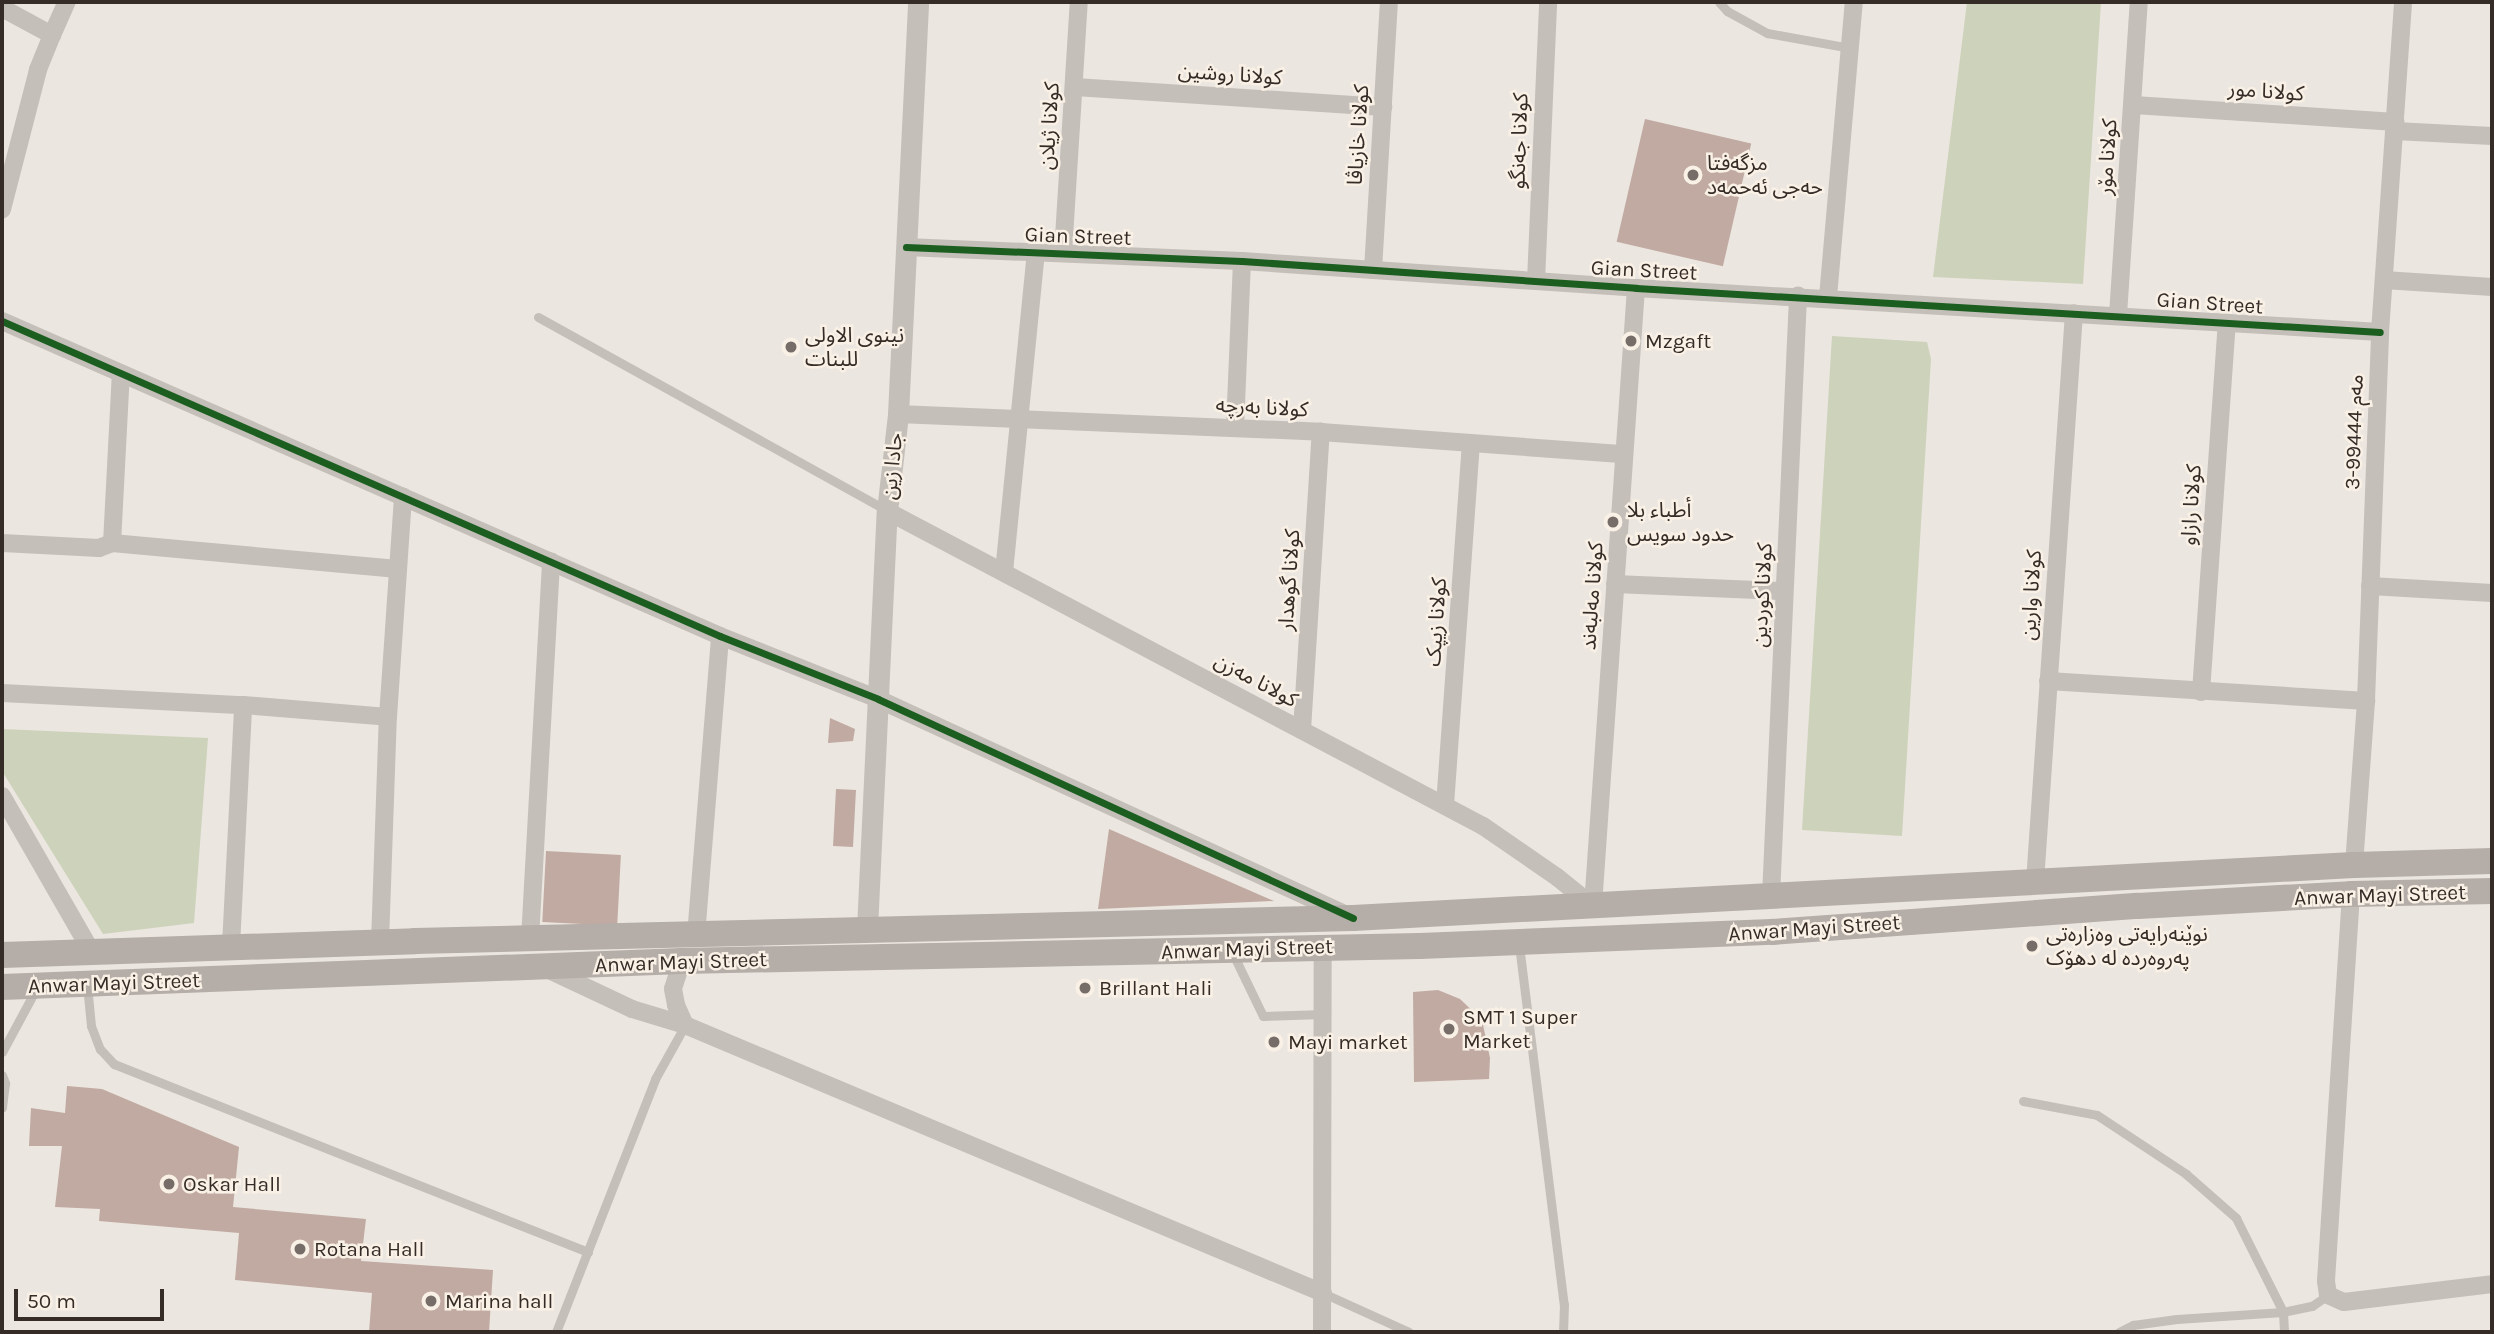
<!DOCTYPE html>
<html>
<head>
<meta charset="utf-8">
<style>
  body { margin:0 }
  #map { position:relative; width:2494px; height:1334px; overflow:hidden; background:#ece6e0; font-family:Karla,"Noto Sans Arabic",sans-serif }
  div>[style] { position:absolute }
  .green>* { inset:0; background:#cdd2ba }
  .building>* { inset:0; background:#c0aaa1; transform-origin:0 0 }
  .service>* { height:9px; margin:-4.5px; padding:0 4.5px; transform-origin:4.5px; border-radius:4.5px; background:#c5bfb9 }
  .minor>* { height:18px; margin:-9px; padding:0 9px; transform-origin:9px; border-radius:9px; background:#c5bfb9 }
  .tertiary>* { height:21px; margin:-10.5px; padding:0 10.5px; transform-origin:10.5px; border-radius:10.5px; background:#c5bfb9 }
  .primary>* { height:26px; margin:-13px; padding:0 13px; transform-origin:13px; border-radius:13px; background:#b4ada8 }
  .cycleway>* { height:7px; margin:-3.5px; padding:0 3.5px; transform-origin:3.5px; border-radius:3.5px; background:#1b5e20 }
  .dots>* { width:19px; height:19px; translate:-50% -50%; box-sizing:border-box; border:4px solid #faf1e6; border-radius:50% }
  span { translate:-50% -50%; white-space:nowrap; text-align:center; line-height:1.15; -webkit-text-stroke:5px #faf1e6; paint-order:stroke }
  .street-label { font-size:21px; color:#362c27 }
  .poi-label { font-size:21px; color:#362c27 }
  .left { translate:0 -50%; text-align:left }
  .frame { position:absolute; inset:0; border:4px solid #362c27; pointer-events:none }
  .scale { position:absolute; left:14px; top:1289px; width:150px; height:32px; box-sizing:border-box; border:4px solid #362c27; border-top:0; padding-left:9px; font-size:21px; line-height:24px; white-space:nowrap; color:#362c27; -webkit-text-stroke:5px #faf1e6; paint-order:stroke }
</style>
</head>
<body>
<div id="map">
  <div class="green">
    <i style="clip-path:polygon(1967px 2px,2101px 2px,2083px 284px,1933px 277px)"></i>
    <i style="clip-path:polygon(1832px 336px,1927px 342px,1931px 359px,1902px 836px,1802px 830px)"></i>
    <i style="clip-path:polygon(2px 729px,208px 738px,194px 923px,103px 934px,2px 771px)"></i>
  </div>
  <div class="building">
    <i style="left:1645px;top:119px;width:109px;height:126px;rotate:13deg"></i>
    <i style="clip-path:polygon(830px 718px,855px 729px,853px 741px,828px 743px)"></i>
    <i style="left:836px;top:789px;width:20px;height:57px;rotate:3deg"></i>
    <i style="clip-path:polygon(1109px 829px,1274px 901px,1098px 909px)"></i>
    <i style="left:546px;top:851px;width:75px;height:71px;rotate:3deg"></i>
    <i style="clip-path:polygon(1438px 990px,1460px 999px,1482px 1020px,1490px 1058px,1489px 1079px,1414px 1082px,1413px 992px)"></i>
    <i style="clip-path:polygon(67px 1086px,102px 1089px,239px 1147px,233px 1207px,366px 1219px,361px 1261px,493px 1270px,489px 1332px,369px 1332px,372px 1293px,235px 1280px,239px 1233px,99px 1221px,100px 1209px,55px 1207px,62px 1146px,29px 1146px,31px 1108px,65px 1113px)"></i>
  </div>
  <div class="service">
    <i style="left:1719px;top:2px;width:12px;rotate:48deg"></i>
    <i style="left:1727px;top:11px;width:46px;rotate:28.8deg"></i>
    <i style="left:1767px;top:33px;width:84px;rotate:10.2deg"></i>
    <i style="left:538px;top:317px;width:398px;rotate:29deg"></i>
    <i style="left:1519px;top:945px;width:362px;rotate:82.9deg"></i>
    <i style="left:1564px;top:1304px;width:28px;rotate:92deg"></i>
    <i style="left:1233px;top:954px;width:69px;rotate:64.2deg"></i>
    <i style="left:1263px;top:1016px;width:61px;rotate:-1.9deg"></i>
    <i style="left:87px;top:985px;width:41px;rotate:84.4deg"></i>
    <i style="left:91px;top:1026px;width:25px;rotate:69deg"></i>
    <i style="left:100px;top:1049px;width:21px;rotate:47deg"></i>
    <i style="left:114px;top:1064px;width:510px;rotate:21.63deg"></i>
    <i style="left:2px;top:1052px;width:72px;rotate:-61.6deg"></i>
    <i style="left:2px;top:1075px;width:9px;rotate:69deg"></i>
    <i style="left:5px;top:1083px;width:25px;rotate:97deg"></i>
    <i style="left:2023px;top:1101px;width:75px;rotate:10.7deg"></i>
    <i style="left:2097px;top:1115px;width:107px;rotate:33.5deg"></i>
    <i style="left:2186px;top:1174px;width:67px;rotate:41.3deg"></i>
    <i style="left:2236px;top:1218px;width:105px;rotate:63.4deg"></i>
    <i style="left:2283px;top:1312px;width:30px;rotate:-12deg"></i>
    <i style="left:2312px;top:1306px;width:19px;rotate:-35deg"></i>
    <i style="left:1323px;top:1293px;width:94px;rotate:24.4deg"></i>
    <i style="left:556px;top:1332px;width:272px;rotate:-68.6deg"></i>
    <i style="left:655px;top:1079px;width:62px;rotate:-60.9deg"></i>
    <i style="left:2119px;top:1332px;width:16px;rotate:-27deg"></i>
    <i style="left:2133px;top:1325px;width:44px;rotate:-7.8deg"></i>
    <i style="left:2177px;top:1319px;width:106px;rotate:-3.8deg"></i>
    <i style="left:2283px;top:1312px;width:20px;rotate:87deg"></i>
  </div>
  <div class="minor">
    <i style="left:2px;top:8px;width:57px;rotate:28.4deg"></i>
    <i style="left:52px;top:35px;width:38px;rotate:112deg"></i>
    <i style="left:38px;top:70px;width:144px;rotate:104.5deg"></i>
    <i style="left:52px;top:35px;width:36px;rotate:-66deg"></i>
    <i style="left:1075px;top:87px;width:309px;rotate:3.7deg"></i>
    <i style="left:2134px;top:105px;width:262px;rotate:3.7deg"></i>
    <i style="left:2395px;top:131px;width:97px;rotate:3deg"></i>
    <i style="left:906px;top:247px;width:336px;rotate:2.4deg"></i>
    <i style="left:1242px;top:261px;width:395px;rotate:3.9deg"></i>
    <i style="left:1636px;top:288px;width:745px;rotate:3.38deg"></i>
    <i style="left:1063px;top:253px;width:252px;rotate:-86.4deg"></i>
    <i style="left:1373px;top:270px;width:268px;rotate:-86.6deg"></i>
    <i style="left:2384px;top:280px;width:108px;rotate:3.7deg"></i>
    <i style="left:1536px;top:281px;width:279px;rotate:-87.5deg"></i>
    <i style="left:1828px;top:297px;width:296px;rotate:-85deg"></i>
    <i style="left:2118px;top:315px;width:314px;rotate:-86.2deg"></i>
    <i style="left:2px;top:321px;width:784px;rotate:23.69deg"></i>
    <i style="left:720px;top:636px;width:170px;rotate:21.7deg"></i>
    <i style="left:878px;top:699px;width:516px;rotate:24.73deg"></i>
    <i style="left:898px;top:414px;width:423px;rotate:2.4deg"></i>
    <i style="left:1321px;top:432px;width:304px;rotate:4.2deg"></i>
    <i style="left:1235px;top:428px;width:167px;rotate:-87.6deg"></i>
    <i style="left:887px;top:511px;width:674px;rotate:27.86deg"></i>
    <i style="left:1483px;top:826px;width:90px;rotate:34.6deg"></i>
    <i style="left:1557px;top:877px;width:46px;rotate:38.9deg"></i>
    <i style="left:2px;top:543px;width:97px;rotate:3deg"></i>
    <i style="left:99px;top:548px;width:14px;rotate:-21deg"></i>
    <i style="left:112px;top:543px;width:287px;rotate:5.2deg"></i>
    <i style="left:112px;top:543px;width:169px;rotate:-87deg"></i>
    <i style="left:1004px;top:572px;width:322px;rotate:-84.3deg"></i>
    <i style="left:1615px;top:584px;width:169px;rotate:2.4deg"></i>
    <i style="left:2370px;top:586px;width:122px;rotate:3.3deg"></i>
    <i style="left:2048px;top:681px;width:319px;rotate:3.6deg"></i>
    <i style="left:2201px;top:692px;width:371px;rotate:-86deg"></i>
    <i style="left:2px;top:693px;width:241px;rotate:2.9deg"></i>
    <i style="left:243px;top:705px;width:145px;rotate:4.7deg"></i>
    <i style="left:1302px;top:730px;width:299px;rotate:-86.4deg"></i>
    <i style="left:2px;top:796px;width:179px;rotate:60.1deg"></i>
    <i style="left:1445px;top:805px;width:363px;rotate:-85.9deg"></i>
    <i style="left:2354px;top:865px;width:164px;rotate:-85.8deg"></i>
    <i style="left:2366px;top:701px;width:369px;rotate:-87.8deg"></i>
    <i style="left:2380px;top:332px;width:331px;rotate:-86deg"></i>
    <i style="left:2035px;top:882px;width:570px;rotate:-86.08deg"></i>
    <i style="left:2351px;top:894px;width:388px;rotate:93.7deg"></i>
    <i style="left:2326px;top:1281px;width:14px;rotate:82deg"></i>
    <i style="left:2328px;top:1295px;width:17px;rotate:24deg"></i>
    <i style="left:2344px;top:1302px;width:149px;rotate:-6.9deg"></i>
    <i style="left:1771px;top:896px;width:601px;rotate:-87.42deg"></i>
    <i style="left:1593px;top:906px;width:619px;rotate:-86.02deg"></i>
    <i style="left:696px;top:936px;width:301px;rotate:-85.4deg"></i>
    <i style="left:530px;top:939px;width:378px;rotate:-86.8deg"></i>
    <i style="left:380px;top:942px;width:225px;rotate:-88deg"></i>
    <i style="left:388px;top:717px;width:221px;rotate:-86.1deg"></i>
    <i style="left:231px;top:946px;width:241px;rotate:-87.1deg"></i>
    <i style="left:682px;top:961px;width:29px;rotate:108deg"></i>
    <i style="left:673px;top:989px;width:16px;rotate:79deg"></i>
    <i style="left:676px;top:1005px;width:22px;rotate:66deg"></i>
    <i style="left:545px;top:968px;width:96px;rotate:25.2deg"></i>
    <i style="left:632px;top:1009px;width:55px;rotate:16.8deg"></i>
    <i style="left:685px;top:1025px;width:692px;rotate:22.79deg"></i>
    <i style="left:1322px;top:1332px;width:386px;rotate:-89.9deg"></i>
  </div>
  <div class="tertiary">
    <i style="left:867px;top:929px;width:418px;rotate:-87.3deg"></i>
    <i style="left:887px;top:511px;width:98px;rotate:-83.5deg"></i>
    <i style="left:898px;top:414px;width:412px;rotate:-87.2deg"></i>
  </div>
  <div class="primary">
    <i style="left:2px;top:955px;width:413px;rotate:-1.9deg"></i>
    <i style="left:415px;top:941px;width:938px;rotate:-1.4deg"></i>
    <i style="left:1353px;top:918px;width:1002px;rotate:-3.03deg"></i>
    <i style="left:2354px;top:865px;width:138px;rotate:-1.7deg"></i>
    <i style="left:2px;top:987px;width:680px;rotate:-2.19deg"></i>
    <i style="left:682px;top:961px;width:738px;rotate:-1.16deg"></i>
    <i style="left:1420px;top:946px;width:352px;rotate:-2.3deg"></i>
    <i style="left:1772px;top:932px;width:367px;rotate:-4.1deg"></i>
    <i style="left:2138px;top:906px;width:213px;rotate:-3.2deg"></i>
    <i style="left:2351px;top:894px;width:141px;rotate:-1.2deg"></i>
  </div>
  <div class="cycleway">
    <i style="left:906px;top:247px;width:336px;rotate:2.4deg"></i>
    <i style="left:1242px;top:261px;width:395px;rotate:3.9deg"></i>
    <i style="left:1636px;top:288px;width:745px;rotate:3.38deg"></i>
    <i style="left:2px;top:321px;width:784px;rotate:23.69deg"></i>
    <i style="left:720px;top:636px;width:170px;rotate:21.7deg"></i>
    <i style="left:878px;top:699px;width:523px;rotate:24.75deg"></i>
  </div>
  <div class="dots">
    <i style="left:1693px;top:175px;background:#766d68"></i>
    <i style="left:1631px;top:341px;background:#766d68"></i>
    <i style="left:791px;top:347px;background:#766d68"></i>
    <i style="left:1613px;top:522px;background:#766d68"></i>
    <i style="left:2032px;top:946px;background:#766d68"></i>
    <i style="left:1085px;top:988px;background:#766d68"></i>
    <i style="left:1449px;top:1029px;background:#766d68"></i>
    <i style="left:1274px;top:1042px;background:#766d68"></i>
    <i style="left:169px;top:1184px;background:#766d68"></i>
    <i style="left:300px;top:1249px;background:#766d68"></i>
    <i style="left:431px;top:1301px;background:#766d68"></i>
  </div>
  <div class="street-label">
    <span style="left:1230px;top:74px;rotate:4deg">کولانا روشین</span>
    <span style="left:2266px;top:91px;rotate:4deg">کولانا مور</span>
    <span style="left:1049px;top:126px;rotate:-86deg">کولانا ژیلان</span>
    <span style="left:1358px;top:135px;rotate:-86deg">کولانا خازیاڤا</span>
    <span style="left:1519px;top:141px;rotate:-88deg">کولانا جەنگو</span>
    <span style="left:2107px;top:157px;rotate:-86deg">کولانا مۆر</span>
    <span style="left:1078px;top:236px;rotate:2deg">Gian Street</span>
    <span style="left:1644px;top:270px;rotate:3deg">Gian Street</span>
    <span style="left:2210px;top:303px;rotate:4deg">Gian Street</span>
    <span style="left:1262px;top:407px;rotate:3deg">کولانا بەرچە</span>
    <span style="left:2354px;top:432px;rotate:-88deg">مەم 99444-3</span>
    <span style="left:892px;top:466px;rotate:-84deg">جادا زین</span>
    <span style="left:2191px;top:505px;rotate:-86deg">کولانا رازاو</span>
    <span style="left:1289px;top:580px;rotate:-86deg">کولانا گوهدار</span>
    <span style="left:1762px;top:595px;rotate:-87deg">کولانا کوردین</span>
    <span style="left:2031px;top:595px;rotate:-86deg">کولانا وارین</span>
    <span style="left:1592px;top:596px;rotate:-86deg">کولانا مەلبەند</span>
    <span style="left:1436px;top:622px;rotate:-86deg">کولانا زیپک</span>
    <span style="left:1256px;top:680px;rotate:28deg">کولانا مەزن</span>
    <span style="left:2380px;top:895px;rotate:-2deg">Anwar Mayi Street</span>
    <span style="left:1814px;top:928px;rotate:-4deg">Anwar Mayi Street</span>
    <span style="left:1247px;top:949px;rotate:-2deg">Anwar Mayi Street</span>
    <span style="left:681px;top:962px;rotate:-2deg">Anwar Mayi Street</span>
    <span style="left:114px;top:983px;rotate:-2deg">Anwar Mayi Street</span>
  </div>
  <div class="poi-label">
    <span class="left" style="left:1707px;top:175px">مزگەفتا<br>حەجی ئەحمەد</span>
    <span class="left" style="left:805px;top:347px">نينوى الاولى<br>للبنات</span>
    <span class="left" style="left:1645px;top:341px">Mzgaft</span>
    <span class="left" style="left:1627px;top:522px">أطباء بلا<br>حدود سويس</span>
    <span class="left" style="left:2046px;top:946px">نوێنەرایەتی وەزارەتی<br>پەروەردە لە دهۆک</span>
    <span class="left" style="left:1099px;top:988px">Brillant Hali</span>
    <span class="left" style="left:1463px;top:1029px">SMT 1 Super<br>Market</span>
    <span class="left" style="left:1288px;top:1042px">Mayi market</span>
    <span class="left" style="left:183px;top:1184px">Oskar Hall</span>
    <span class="left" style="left:314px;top:1249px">Rotana Hall</span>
    <span class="left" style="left:445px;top:1301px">Marina hall</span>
  </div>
  <div class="frame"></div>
  <div class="scale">50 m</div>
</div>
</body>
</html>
